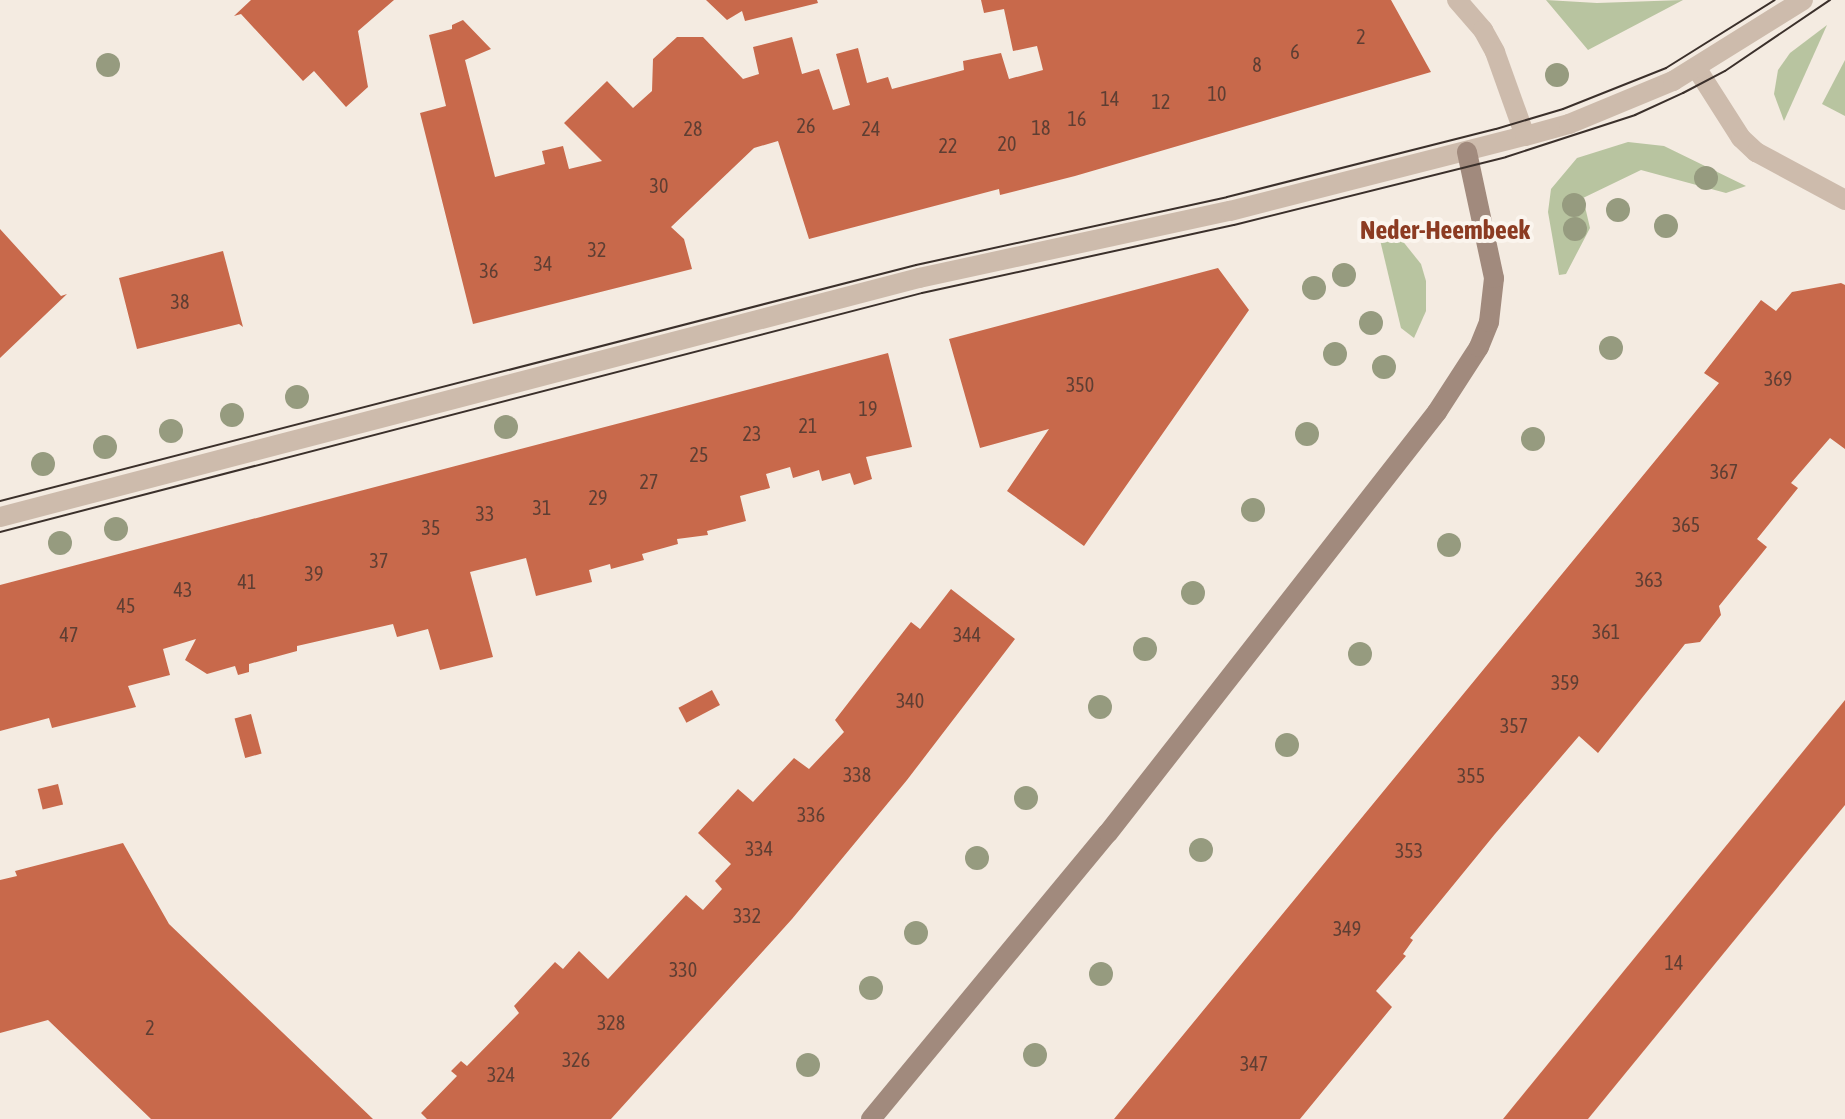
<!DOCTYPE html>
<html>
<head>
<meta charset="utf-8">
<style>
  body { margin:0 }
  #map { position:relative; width:1845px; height:1119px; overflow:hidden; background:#f4ebe1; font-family:"Asap Condensed",sans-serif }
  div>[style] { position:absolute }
  .green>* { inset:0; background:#b8c4a0 }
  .building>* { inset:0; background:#c8694b; transform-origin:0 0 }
  .street>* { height:20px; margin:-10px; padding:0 10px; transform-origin:10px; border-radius:10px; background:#cdbbac }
  .secondary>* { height:20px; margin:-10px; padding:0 10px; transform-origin:10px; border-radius:10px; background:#a18a7d }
  .tram>* { height:2px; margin:-1px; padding:0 1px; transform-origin:1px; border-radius:1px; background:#3b302b }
  .trees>* { width:24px; height:24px; margin:-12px; border-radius:50%; background:#969b7f }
  span { translate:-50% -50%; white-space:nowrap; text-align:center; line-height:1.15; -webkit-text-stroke:8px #fbf5ee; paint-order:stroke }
  .number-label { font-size:20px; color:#5e3e33 }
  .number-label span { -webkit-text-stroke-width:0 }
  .neighbourhood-label { font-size:26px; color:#8c3b22; font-weight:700 }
</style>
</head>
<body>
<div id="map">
  <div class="green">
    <i style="clip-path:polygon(1546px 0,1597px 3px,1683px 0,1588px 50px)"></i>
    <i style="clip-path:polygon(1827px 25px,1784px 121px,1774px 94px,1778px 70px,1790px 53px)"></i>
    <i style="clip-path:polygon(1845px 60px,1845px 116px,1822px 104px)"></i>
    <i style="clip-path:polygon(1628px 142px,1664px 146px,1746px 186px,1726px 193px,1641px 170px,1583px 198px,1590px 228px,1566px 274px,1559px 275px,1548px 212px,1551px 189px,1577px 158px)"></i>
    <i style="clip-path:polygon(1376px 223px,1401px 239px,1421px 264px,1426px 281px,1426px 311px,1414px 338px,1401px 328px)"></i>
  </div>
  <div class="building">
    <i style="clip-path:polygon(251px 0,394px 0,358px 31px,368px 87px,346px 107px,314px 71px,303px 81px,241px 14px,234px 16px)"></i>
    <i style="clip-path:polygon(706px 0,817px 0,818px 3px,745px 21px,742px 11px,727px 20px)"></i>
    <i style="clip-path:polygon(981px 0,1391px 0,1431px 72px,1075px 176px,1000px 195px,999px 189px,809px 239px,778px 141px,754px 148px,671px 227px,684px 239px,692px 269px,473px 324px,420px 113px,446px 106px,429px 35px,452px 29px,452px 25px,463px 20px,491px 49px,465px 60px,495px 177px,545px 164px,542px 151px,563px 146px,569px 169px,602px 161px,564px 123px,607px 81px,633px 108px,652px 91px,653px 59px,677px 37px,703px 37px,743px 79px,759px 74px,753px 47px,792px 37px,802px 74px,819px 69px,833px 110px,850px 105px,836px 54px,858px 48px,867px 83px,888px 77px,892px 89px,964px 70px,963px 61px,1001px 53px,1009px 79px,1043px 70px,1037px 46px,1013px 51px,1004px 9px,984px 13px)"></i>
    <i style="clip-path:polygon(0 229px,61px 296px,67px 294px,0 358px)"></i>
    <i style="clip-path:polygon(223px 251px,243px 327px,239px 324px,137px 349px,119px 278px)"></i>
    <i style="clip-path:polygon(1218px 268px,1249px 310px,1084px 546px,1007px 491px,1049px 429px,980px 448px,949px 339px)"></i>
    <i style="clip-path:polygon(1841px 283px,1845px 285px,1845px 449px,1830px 438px,1791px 483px,1798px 488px,1757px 539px,1767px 547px,1719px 606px,1721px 615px,1700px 642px,1685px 644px,1598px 753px,1579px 736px,1495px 834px,1410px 938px,1413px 940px,1403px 954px,1406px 956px,1376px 991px,1392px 1007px,1300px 1119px,1114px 1119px,1719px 383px,1704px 373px,1761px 300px,1776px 311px,1792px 292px)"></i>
    <i style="clip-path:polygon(888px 353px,912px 447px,866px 457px,872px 479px,854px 485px,850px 473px,822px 481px,819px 470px,793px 478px,790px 467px,766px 474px,770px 488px,740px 496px,746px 521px,707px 531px,708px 535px,677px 539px,678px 544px,642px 554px,644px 560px,611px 569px,610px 564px,589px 570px,592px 582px,536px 596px,526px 558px,470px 572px,493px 657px,440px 670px,428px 629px,397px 637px,393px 624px,297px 646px,297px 651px,249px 664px,249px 672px,238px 675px,235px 666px,207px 674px,185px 660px,196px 639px,163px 649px,170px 675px,128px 686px,136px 707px,52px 728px,49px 718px,0 731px,0 585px)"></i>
    <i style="clip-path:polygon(951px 589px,1015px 639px,907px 780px,792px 919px,611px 1119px,427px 1119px,421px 1113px,457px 1076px,451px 1071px,461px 1061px,467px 1066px,519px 1013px,514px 1006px,555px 962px,563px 969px,579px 951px,608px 979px,686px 895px,703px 910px,722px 889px,715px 881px,731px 864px,698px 833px,738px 789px,753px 802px,794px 758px,809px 769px,844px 732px,835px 720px,911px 622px,920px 629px)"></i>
    <i style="left:712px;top:690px;width:17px;height:38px;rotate:62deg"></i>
    <i style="clip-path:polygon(1845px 700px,1845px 805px,1588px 1119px,1503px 1119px)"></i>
    <i style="left:251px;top:714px;width:41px;height:17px;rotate:75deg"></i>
    <i style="left:58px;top:784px;width:21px;height:21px;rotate:76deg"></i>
    <i style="clip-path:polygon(123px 843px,169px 924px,373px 1119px,151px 1119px,48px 1020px,0 1033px,0 880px,17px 876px,15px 871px)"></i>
  </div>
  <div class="street">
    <i style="left:1457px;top:0;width:40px;rotate:49deg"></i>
    <i style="left:1483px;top:30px;width:25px;rotate:61deg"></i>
    <i style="left:1495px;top:52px;width:89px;rotate:70.3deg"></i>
    <i style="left:1697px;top:69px;width:82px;rotate:57.5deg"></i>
    <i style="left:1741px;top:138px;width:21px;rotate:43deg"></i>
    <i style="left:1756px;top:152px;width:101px;rotate:28.3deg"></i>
    <i style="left:0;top:517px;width:950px;rotate:-14.58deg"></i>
    <i style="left:919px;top:278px;width:318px;rotate:-12.2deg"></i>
    <i style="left:1230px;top:211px;width:304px;rotate:-14.3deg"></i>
    <i style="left:1525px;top:136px;width:46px;rotate:-15.3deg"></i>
    <i style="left:1569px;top:124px;width:113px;rotate:-22.5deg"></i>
    <i style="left:1673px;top:81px;width:153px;rotate:-31.9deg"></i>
  </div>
  <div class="secondary">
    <i style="left:871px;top:1119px;width:371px;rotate:-50.4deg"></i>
    <i style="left:1108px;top:833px;width:534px;rotate:-51.99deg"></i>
    <i style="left:1437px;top:412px;width:77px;rotate:-57.1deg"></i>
    <i style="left:1479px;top:347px;width:27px;rotate:-68deg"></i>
    <i style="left:1489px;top:322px;width:44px;rotate:-83.5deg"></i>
    <i style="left:1494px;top:278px;width:129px;rotate:-102.1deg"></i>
  </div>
  <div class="tram">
    <i style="left:0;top:501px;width:946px;rotate:-14.45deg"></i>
    <i style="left:916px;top:265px;width:318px;rotate:-12.3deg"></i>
    <i style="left:1227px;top:197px;width:277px;rotate:-14.2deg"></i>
    <i style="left:1496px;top:129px;width:70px;rotate:-16.6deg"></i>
    <i style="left:1563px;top:109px;width:111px;rotate:-21.7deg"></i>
    <i style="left:1666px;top:68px;width:128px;rotate:-32deg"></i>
    <i style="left:0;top:532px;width:952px;rotate:-14.53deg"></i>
    <i style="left:922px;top:293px;width:319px;rotate:-12.3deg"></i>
    <i style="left:1234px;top:225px;width:280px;rotate:-14deg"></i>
    <i style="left:1506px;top:157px;width:136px;rotate:-18deg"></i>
    <i style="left:1635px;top:115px;width:53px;rotate:-24.6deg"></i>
    <i style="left:1683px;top:93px;width:47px;rotate:-27.6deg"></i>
    <i style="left:1725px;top:71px;width:127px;rotate:-34.1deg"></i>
  </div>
  <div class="trees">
    <i style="left:108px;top:65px"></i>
    <i style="left:1557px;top:75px"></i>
    <i style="left:1706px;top:178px"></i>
    <i style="left:1574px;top:205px"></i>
    <i style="left:1618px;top:210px"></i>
    <i style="left:1666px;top:226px"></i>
    <i style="left:1575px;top:229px"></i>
    <i style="left:1344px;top:275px"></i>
    <i style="left:1314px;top:288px"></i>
    <i style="left:1371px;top:323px"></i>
    <i style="left:1611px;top:348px"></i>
    <i style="left:1335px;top:354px"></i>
    <i style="left:1384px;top:367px"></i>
    <i style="left:297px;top:397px"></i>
    <i style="left:232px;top:415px"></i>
    <i style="left:506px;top:427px"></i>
    <i style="left:171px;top:431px"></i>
    <i style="left:1307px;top:434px"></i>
    <i style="left:1533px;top:439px"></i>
    <i style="left:105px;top:447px"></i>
    <i style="left:43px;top:464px"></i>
    <i style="left:1253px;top:510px"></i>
    <i style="left:116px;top:529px"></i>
    <i style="left:60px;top:543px"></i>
    <i style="left:1449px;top:545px"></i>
    <i style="left:1193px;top:593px"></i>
    <i style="left:1145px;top:649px"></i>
    <i style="left:1360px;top:654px"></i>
    <i style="left:1100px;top:707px"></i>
    <i style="left:1287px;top:745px"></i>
    <i style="left:1026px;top:798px"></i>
    <i style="left:1201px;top:850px"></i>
    <i style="left:977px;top:858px"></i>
    <i style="left:916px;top:933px"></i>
    <i style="left:1101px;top:974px"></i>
    <i style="left:871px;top:988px"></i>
    <i style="left:1035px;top:1055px"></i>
    <i style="left:808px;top:1065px"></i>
  </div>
  <div class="number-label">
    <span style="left:1361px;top:36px">2</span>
    <span style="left:1295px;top:51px">6</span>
    <span style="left:1257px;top:64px">8</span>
    <span style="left:1217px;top:93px">10</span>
    <span style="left:1110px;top:98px">14</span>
    <span style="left:1161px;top:101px">12</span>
    <span style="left:1077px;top:118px">16</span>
    <span style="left:806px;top:125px">26</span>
    <span style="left:1041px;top:127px">18</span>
    <span style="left:693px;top:128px">28</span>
    <span style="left:871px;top:128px">24</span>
    <span style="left:1007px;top:143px">20</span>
    <span style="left:948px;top:145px">22</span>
    <span style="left:659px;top:185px">30</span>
    <span style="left:597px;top:249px">32</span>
    <span style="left:543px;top:263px">34</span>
    <span style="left:489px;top:270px">36</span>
    <span style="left:180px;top:301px">38</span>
    <span style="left:1778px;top:378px">369</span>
    <span style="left:1080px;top:384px">350</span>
    <span style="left:868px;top:408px">19</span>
    <span style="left:808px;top:425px">21</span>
    <span style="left:752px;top:433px">23</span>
    <span style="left:699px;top:454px">25</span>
    <span style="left:1724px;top:471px">367</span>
    <span style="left:649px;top:481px">27</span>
    <span style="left:598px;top:497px">29</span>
    <span style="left:542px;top:507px">31</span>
    <span style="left:485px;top:513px">33</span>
    <span style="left:1686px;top:524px">365</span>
    <span style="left:431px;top:527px">35</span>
    <span style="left:379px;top:560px">37</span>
    <span style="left:314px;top:573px">39</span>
    <span style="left:1649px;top:579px">363</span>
    <span style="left:247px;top:581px">41</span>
    <span style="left:183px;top:589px">43</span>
    <span style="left:126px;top:605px">45</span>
    <span style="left:1606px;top:631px">361</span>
    <span style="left:69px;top:634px">47</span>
    <span style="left:967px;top:634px">344</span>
    <span style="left:1565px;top:682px">359</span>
    <span style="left:910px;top:700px">340</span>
    <span style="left:1514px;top:725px">357</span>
    <span style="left:857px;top:774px">338</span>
    <span style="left:1471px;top:775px">355</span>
    <span style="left:811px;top:814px">336</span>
    <span style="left:759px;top:848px">334</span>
    <span style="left:1409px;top:850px">353</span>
    <span style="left:747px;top:915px">332</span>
    <span style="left:1347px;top:928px">349</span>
    <span style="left:1674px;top:962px">14</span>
    <span style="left:683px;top:969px">330</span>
    <span style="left:611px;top:1022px">328</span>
    <span style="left:150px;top:1027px">2</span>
    <span style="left:576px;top:1059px">326</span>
    <span style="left:1254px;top:1063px">347</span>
    <span style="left:501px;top:1074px">324</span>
  </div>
  <div class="neighbourhood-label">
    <span style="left:1445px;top:231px">Neder-Heembeek</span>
  </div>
</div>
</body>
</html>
